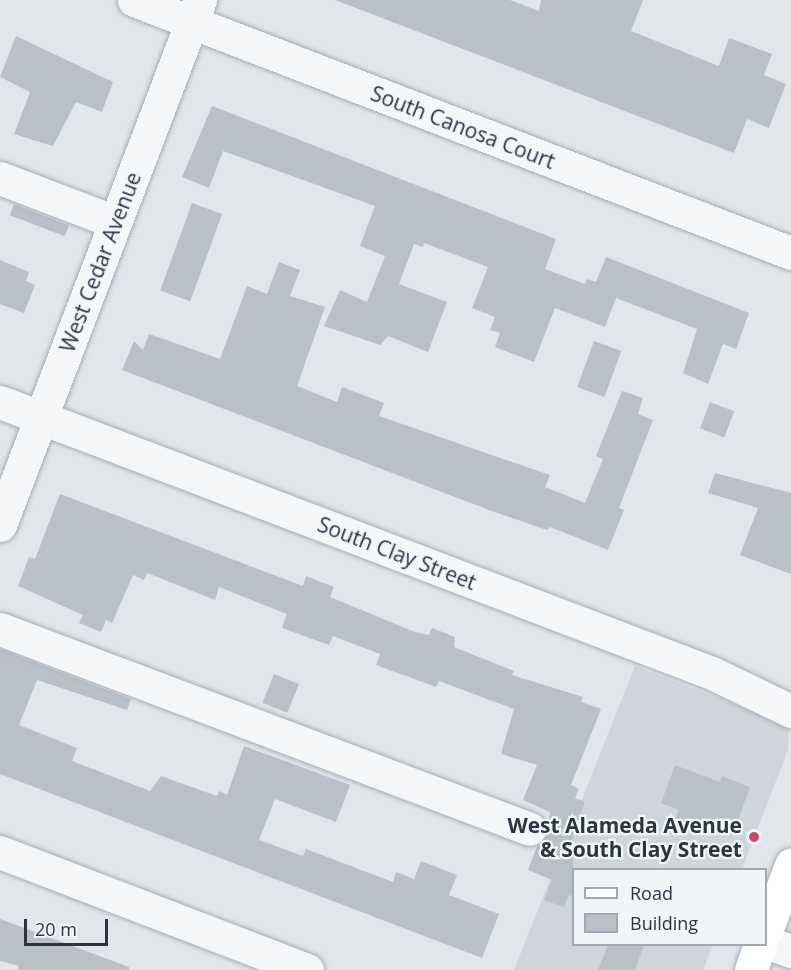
<!DOCTYPE html>
<html>
<head>
<meta charset="utf-8">
<style>
  body { margin:0 }
  #map { position:relative; width:791px; height:970px; overflow:hidden; background:#e2e6ea; font-family:"Open Sans",sans-serif }
  div>[style] { position:absolute }
  .built>* { inset:0; background:#d0d5dc }
  .building>* { inset:0; background:#b9c0c7; transform-origin:0 0 }
  .roads { filter:drop-shadow(0 0 2px #a7adb4) drop-shadow(0 0 2px #a7adb4) }
  .minor>* { height:33px; margin:-16.5px; padding:0 16.5px; transform-origin:16.5px; border-radius:16.5px; background:#f5f6f8 }
  .major>* { height:33px; margin:-16.5px; padding:0 16.5px; transform-origin:16.5px; border-radius:16.5px; background:#fff }
  .dots>* { width:16px; height:16px; translate:-50% -50%; box-sizing:border-box; border:3px solid #f2f5f8; border-radius:50% }
  span { translate:-50% -50%; white-space:nowrap; text-align:center; line-height:1.15; -webkit-text-stroke:4.5px #f2f5f8; paint-order:stroke }
  .street-label { font-size:21px; color:#2a3542 }
  .poi-label { font-size:21px; color:#2a3542; font-weight:700 }
  .right { translate:-100% -50%; text-align:right }
  .legend { position:absolute; left:572px; top:868px; width:195px; height:78px; box-sizing:border-box; background:#f2f5f8; border:2px solid #a2a8af; margin:0; padding:8px 10px; list-style:none; font-size:18px; color:#2a3542 }
  .legend li { display:flex; align-items:center; gap:12px; height:30px }
  .legend b { width:30px; border:2px solid #a2a8af }
  .scale { position:absolute; left:24px; top:919px; width:84px; height:27px; box-sizing:border-box; border:3px solid #2a3542; border-top:0; padding-left:8px; font-size:18px; line-height:21px; white-space:nowrap; color:#2a3542; -webkit-text-stroke:4px #f2f5f8; paint-order:stroke }
</style>
</head>
<body>
<div id="map">
  <div class="built">
    <i style="clip-path:polygon(635px 666px,789px 725px,788px 750px,742px 869px,574px 870px,574px 944px,713px 945px,703px 970px,514px 970px)"></i>
  </div>
  <div class="building">
    <i style="clip-path:polygon(335px 0,510px 0,539px 11px,541px 0,643px 0,631px 31px,719px 66px,729px 38px,772px 54px,764px 75px,786px 84px,769px 128px,747px 119px,734px 153px)"></i>
    <i style="clip-path:polygon(16px 36px,113px 82px,102px 112px,76px 102px,53px 146px,14px 134px,30px 92px,0 77px)"></i>
    <i style="clip-path:polygon(212px 106px,556px 239px,545px 269px,585px 284px,587px 279px,596px 282px,606px 257px,749px 313px,736px 349px,723px 344px,708px 384px,683px 373px,697px 329px,616px 298px,605px 327px,555px 308px,534px 362px,495px 347px,500px 333px,490px 330px,495px 317px,472px 308px,488px 267px,424px 243px,423px 247px,414px 244px,399px 284px,447px 302px,428px 352px,388px 336px,380px 345px,324px 326px,340px 290px,367px 302px,385px 256px,360px 246px,375px 206px,223px 151px,209px 188px,182px 177px)"></i>
    <i style="left:192px;top:203px;width:32px;height:93px;rotate:20deg"></i>
    <i style="left:14px;top:204px;width:59px;height:12px;rotate:21deg"></i>
    <i style="clip-path:polygon(0 260px,29px 272px,26px 281px,35px 285px,24px 313px,0 304px)"></i>
    <i style="clip-path:polygon(279px 262px,300px 270px,290px 296px,325px 307px,297px 386px,337px 402px,342px 387px,384px 403px,379px 416px,550px 475px,545px 487px,585px 503px,603px 459px,596px 456px,622px 391px,643px 398px,638px 414px,653px 420px,619px 508px,624px 510px,608px 550px,550px 527px,547px 530px,489px 510px,122px 370px,134px 341px,143px 350px,149px 334px,220px 359px,247px 286px,267px 294px)"></i>
    <i style="left:594px;top:341px;width:29px;height:49px;rotate:20deg"></i>
    <i style="left:710px;top:402px;width:26px;height:28px;rotate:21deg"></i>
    <i style="clip-path:polygon(715px 473px,791px 493px,791px 574px,740px 555px,758px 508px,708px 493px)"></i>
    <i style="clip-path:polygon(60px 494px,303px 586px,306px 576px,334px 587px,330px 597px,415px 632px,429px 635px,432px 628px,455px 637px,454px 647px,514px 671px,512px 675px,583px 697px,581px 702px,601px 709px,571px 785px,579px 789px,575px 798px,585px 802px,573px 832px,573px 896px,569px 895px,564px 907px,544px 900px,552px 880px,528px 870px,537px 846px,547px 836px,550px 812px,523px 800px,537px 765px,501px 754px,514px 709px,439px 681px,436px 687px,376px 665px,380px 654px,333px 636px,329px 645px,282px 628px,287px 614px,219px 587px,215px 600px,147px 573px,144px 580px,133px 575px,112px 623px,106px 620px,101px 632px,79px 623px,83px 615px,18px 586px,29px 557px,35px 559px)"></i>
    <i style="clip-path:polygon(0 649px,131px 699px,127px 710px,37px 680px,19px 725px,77px 748px,72px 761px,150px 791px,161px 776px,217px 796px,219px 791px,227px 795px,244px 746px,350px 785px,336px 822px,275px 799px,259px 840px,303px 856px,306px 849px,393px 882px,396px 872px,414px 879px,421px 861px,457px 875px,449px 895px,499px 914px,482px 958px,0 774px)"></i>
    <i style="left:274px;top:674px;width:27px;height:31px;rotate:22deg"></i>
    <i style="clip-path:polygon(675px 765px,720px 782px,722px 776px,750px 787px,732px 836px,701px 824px,699px 831px,674px 822px,679px 810px,661px 803px)"></i>
    <i style="clip-path:polygon(0 919px,129px 967px,129px 970px,18px 970px,19px 966px,0 961px)"></i>
    <i style="clip-path:polygon(608px 945px,644px 945px,635px 970px,598px 970px)"></i>
  </div>
  <div class="roads">
    <div class="minor">
      <i style="left:134px;top:0;width:704px;rotate:21.06deg"></i>
      <i style="left:0;top:178px;width:123px;rotate:20.9deg"></i>
      <i style="left:0;top:402px;width:762px;rotate:20.84deg"></i>
      <i style="left:712px;top:673px;width:88px;rotate:25.7deg"></i>
      <i style="left:0;top:525px;width:562px;rotate:-69.15deg"></i>
      <i style="left:0;top:629px;width:566px;rotate:20.67deg"></i>
      <i style="left:0;top:852px;width:329px;rotate:21deg"></i>
      <i style="left:766px;top:942px;width:27px;rotate:20deg"></i>
    </div>
    <div class="major">
      <i style="left:766px;top:931px;width:71px;rotate:-69.3deg"></i>
      <i style="left:751px;top:970px;width:28px;rotate:-71deg"></i>
    </div>
  </div>
  <div class="dots">
    <i style="left:754px;top:837px;background:#cf4768"></i>
  </div>
  <div class="street-label">
    <span style="left:463px;top:127px;rotate:21deg">South Canosa Court</span>
    <span style="left:100px;top:262px;rotate:-69deg">West Cedar Avenue</span>
    <span style="left:397px;top:553px;rotate:21deg">South Clay Street</span>
  </div>
  <div class="poi-label">
    <span class="right" style="left:742px;top:837px">West Alameda Avenue<br>&amp; South Clay Street</span>
  </div>
  <ul class="legend">
  <li><b style="height:8px;background:#fff"></b>Road</li>
  <li><b style="height:16px;background:#b9c0c7"></b>Building</li>
  </ul>
  <div class="scale">20 m</div>
</div>
</body>
</html>
